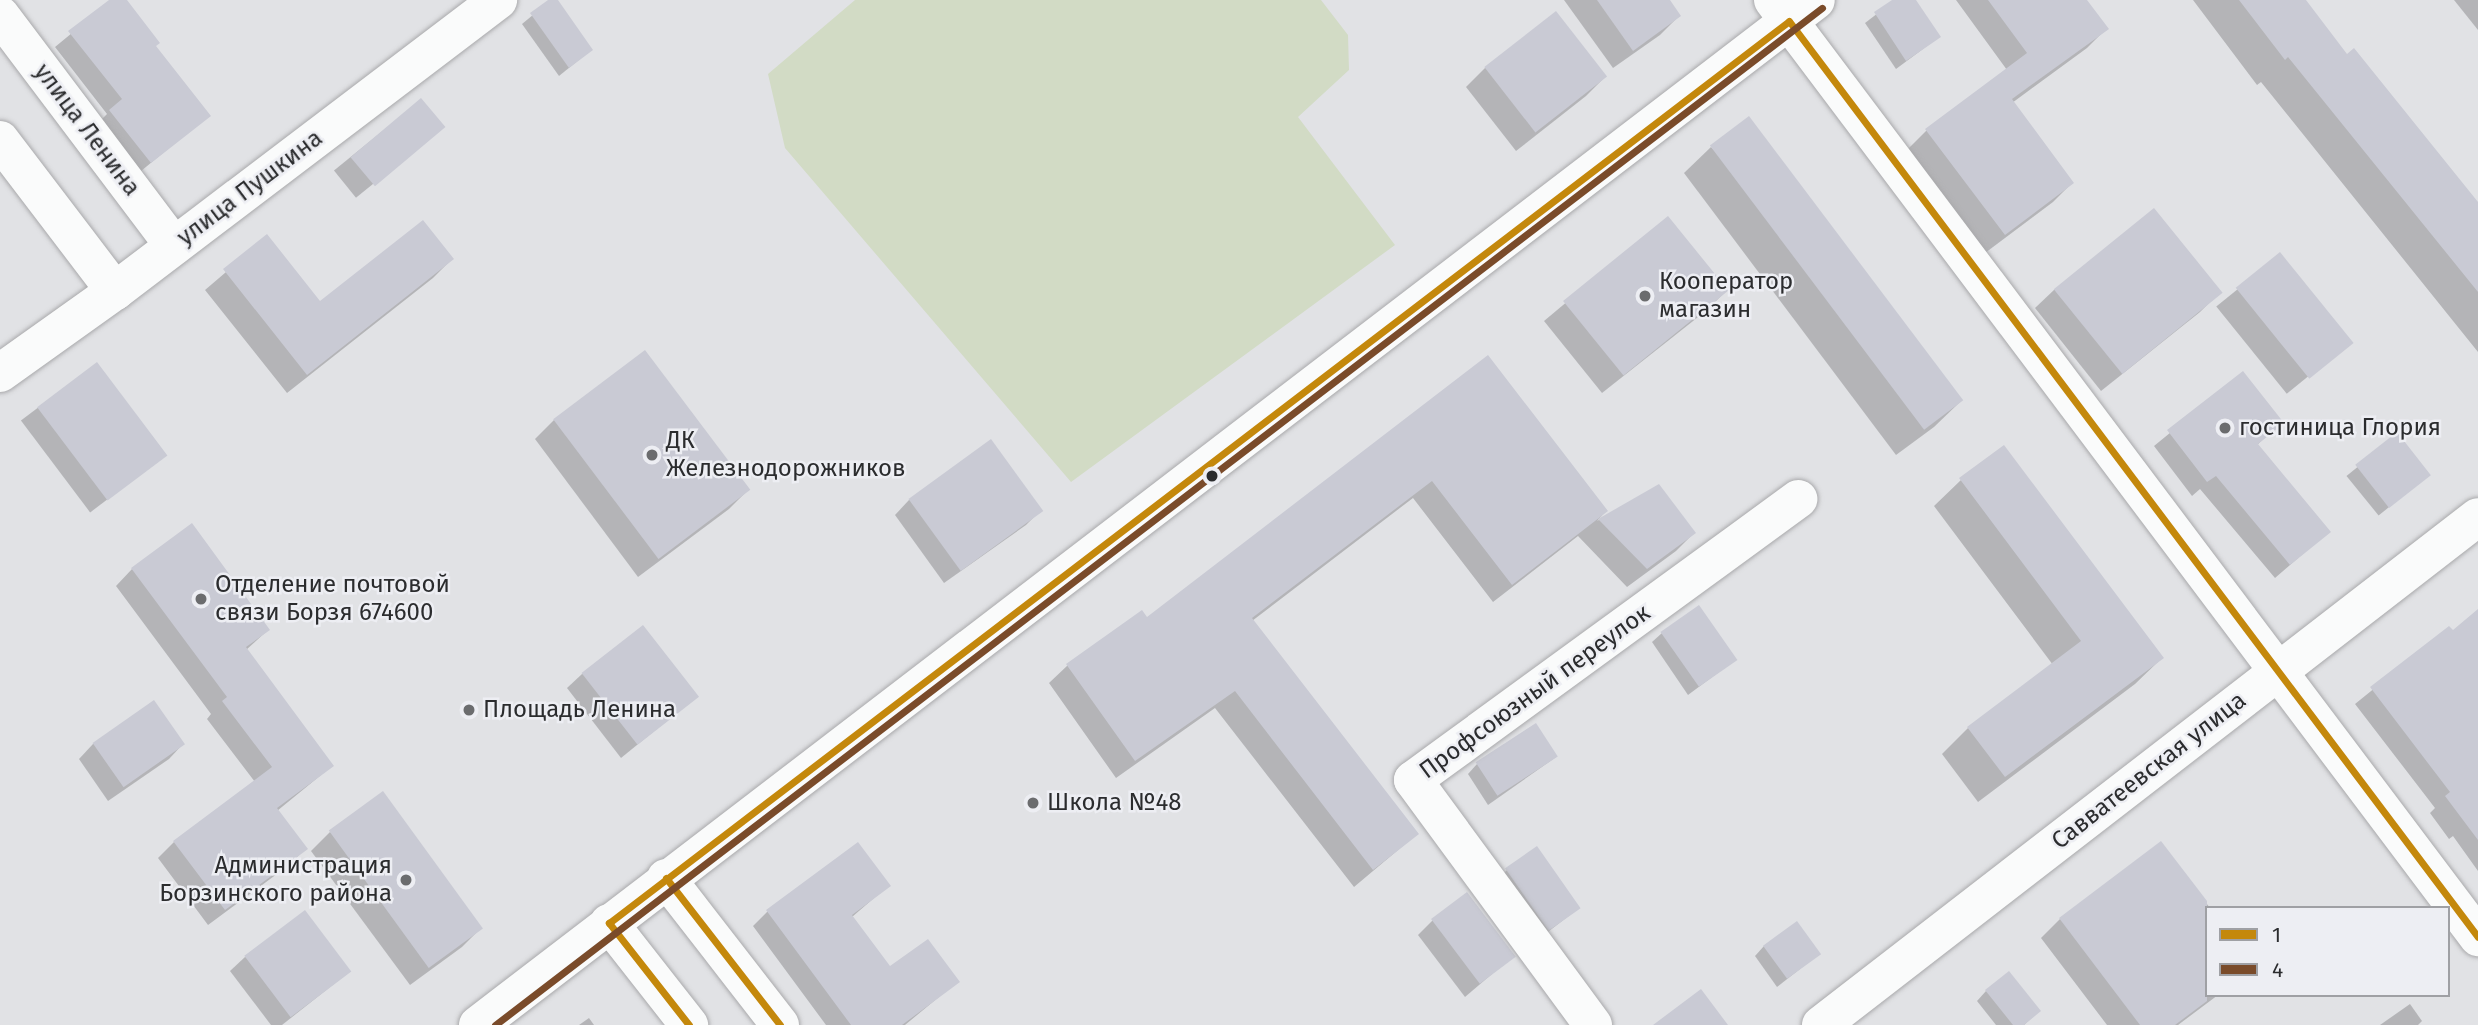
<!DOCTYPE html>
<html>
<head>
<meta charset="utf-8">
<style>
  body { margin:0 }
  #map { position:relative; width:2478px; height:1025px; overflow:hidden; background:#e1e2e5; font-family:"Fira Sans",sans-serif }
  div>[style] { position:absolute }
  .green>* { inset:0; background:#d2dbc5 }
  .shadow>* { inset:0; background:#0003; transform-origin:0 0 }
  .building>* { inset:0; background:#c9cad4; transform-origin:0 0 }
  .roads { filter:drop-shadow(0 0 2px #a9a9ab) drop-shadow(0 0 2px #a9a9ab) }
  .minor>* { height:38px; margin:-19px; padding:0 19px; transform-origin:19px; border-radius:19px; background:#fafbfb }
  .highway>* { height:38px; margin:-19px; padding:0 19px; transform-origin:19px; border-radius:19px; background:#fafbfb }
  .bus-1>* { height:7px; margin:-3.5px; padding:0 3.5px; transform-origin:3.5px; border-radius:3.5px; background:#c4880c }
  .bus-2>* { height:7px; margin:-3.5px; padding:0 3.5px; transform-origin:3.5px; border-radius:3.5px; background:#7a4b2a }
  .dots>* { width:19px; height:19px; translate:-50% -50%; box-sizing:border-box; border:4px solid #edeef3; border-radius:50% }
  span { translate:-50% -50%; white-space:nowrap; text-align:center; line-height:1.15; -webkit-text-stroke:5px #edeef3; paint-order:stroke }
  .street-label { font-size:24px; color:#2b2c2e }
  .poi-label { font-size:24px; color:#2b2c2e }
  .left { translate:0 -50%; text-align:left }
  .right { translate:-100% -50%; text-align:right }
  .legend { position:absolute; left:2205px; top:906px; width:245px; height:91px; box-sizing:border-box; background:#edeef3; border:2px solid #9fa0a4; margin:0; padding:9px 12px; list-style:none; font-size:21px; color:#2b2c2e }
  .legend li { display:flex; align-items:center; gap:14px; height:35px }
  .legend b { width:35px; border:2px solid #9fa0a4 }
</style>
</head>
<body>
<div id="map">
  <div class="green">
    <i style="clip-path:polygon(855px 0,1321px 0,1348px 35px,1349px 70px,1298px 117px,1395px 245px,1071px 482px,785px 148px,768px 74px)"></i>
  </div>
  <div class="shadow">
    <i style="clip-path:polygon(112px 0,124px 0,154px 46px,209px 115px,135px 176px,95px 126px,107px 114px,55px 47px)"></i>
    <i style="clip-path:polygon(551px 0,555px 0,591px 50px,559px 76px,522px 24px)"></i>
    <i style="clip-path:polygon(1564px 0,1668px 0,1679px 16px,1660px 35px,1613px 68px)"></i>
    <i style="clip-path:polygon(1895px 0,1914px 0,1939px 37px,1896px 69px,1865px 23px)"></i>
    <i style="clip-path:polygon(1956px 0,2085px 0,2106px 29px,2087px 48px,2012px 103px,2072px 183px,2053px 202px,1985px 253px,1908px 149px,1927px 130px,2007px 70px)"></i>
    <i style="clip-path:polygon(2193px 0,2303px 0,2346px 56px,2478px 205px,2478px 352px,2261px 82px,2257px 85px)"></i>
    <i style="clip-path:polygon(2454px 0,2478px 0,2478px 30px)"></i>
    <i style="clip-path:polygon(1555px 13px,1605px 77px,1586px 96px,1516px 151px,1466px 87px,1485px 68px)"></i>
    <i style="left:421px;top:100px;width:35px;height:112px;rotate:51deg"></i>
    <i style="clip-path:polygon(1711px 147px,1961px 401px,1934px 427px,1896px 455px,1684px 173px)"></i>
    <i style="clip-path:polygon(1667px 218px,1726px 291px,1707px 310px,1602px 393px,1544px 321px)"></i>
    <i style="clip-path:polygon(267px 237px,320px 303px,452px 259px,433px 278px,287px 393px,205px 290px)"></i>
    <i style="left:2280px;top:255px;width:112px;height:82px;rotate:51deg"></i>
    <i style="clip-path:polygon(2055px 289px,2219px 293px,2200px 312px,2101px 391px,2035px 308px)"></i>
    <i style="clip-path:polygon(1488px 357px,1606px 511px,1597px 521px,1659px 486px,1694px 533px,1676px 551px,1627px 587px,1578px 536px,1493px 602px,1413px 498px,1252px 621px,1417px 834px,1354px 887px,1215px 708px,1116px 778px,1049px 683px,1068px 665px,1147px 620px)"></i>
    <i style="left:96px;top:364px;width:115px;height:94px;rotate:53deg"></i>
    <i style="clip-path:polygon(2242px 374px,2281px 423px,2257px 445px,2328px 532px,2275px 578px,2200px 489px,2192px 496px,2154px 446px)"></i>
    <i style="clip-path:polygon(554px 420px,748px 490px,729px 509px,638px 577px,535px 439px)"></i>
    <i style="left:2397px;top:435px;width:51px;height:65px;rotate:51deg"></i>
    <i style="clip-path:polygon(1961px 480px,2162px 658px,2135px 684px,1978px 802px,1942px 754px,1968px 728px,2053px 665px,1934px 506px)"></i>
    <i style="clip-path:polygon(909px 500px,1040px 511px,1026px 525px,944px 583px,895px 515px)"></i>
    <i style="clip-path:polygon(132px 569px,268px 630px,246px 650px,332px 766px,277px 811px,305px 849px,289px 865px,208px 925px,158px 858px,174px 842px,255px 782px,207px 719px,211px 714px,116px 586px)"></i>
    <i style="clip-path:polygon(2478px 611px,2478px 871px,2453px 836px,2449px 839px,2430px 813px,2435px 808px,2355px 704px,2449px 628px,2452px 632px)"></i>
    <i style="clip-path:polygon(1662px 633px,1735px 660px,1688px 695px,1652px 642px)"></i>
    <i style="clip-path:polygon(582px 674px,696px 697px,621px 758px,567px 688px)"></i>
    <i style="clip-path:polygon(93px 744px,183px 744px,169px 759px,108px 801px,79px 759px)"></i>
    <i style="clip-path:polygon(1556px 757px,1488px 805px,1468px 774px,1477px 764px)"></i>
    <i style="clip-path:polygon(330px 832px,481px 928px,462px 947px,410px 985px,311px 851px)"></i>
    <i style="clip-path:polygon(2160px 843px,2210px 908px,2207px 908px,2207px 995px,2218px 995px,2178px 1025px,2107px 1025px,2041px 938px,2060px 919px)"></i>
    <i style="clip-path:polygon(858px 844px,888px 886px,852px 917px,890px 969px,957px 982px,905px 1025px,826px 1025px,753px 926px,767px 912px)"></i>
    <i style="clip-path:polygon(1507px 870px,1579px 908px,1540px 938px,1497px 880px)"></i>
    <i style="clip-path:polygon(1433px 920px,1513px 956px,1465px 997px,1418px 935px)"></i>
    <i style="clip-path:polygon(1764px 946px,1819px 954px,1777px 987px,1755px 956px)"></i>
    <i style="clip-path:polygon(245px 957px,349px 972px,282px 1025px,271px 1025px,230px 971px)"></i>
    <i style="clip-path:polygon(1986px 991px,2039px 1011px,2024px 1025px,1996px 1025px,1977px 1001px)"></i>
    <i style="clip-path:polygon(2410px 1004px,2422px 1021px,2418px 1025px,2380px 1025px)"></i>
    <i style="clip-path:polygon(589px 1018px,594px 1025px,579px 1025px)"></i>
  </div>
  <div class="building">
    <i style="clip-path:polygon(109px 0,127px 0,160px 43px,156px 46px,211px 116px,151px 163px,109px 110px,122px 99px,68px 31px)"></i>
    <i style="clip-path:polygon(548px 0,558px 0,593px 50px,569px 68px,530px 13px)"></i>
    <i style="clip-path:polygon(1597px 0,1670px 0,1681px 16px,1633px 51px)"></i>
    <i style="clip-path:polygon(1892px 0,1916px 0,1941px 37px,1906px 61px,1874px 12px)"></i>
    <i style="clip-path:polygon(1988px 0,2087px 0,2109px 29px,2012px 99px,2074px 183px,2005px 235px,1925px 129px,2027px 53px)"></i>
    <i style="clip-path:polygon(2239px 0,2306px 0,2347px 54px,2354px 48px,2478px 202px,2478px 292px,2288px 57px,2285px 60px)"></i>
    <i style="left:1556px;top:11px;width:83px;height:91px;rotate:52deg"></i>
    <i style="left:421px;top:98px;width:38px;height:92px;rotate:50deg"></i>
    <i style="left:1749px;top:116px;width:356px;height:49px;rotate:53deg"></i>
    <i style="left:2154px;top:208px;width:109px;height:129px;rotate:51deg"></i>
    <i style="left:1668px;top:216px;width:96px;height:135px;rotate:51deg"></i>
    <i style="clip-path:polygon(423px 220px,454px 259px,307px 375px,223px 269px,267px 234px,320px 301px)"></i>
    <i style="left:2280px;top:252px;width:117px;height:57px;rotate:51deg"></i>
    <i style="left:645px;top:350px;width:175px;height:115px;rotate:53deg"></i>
    <i style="clip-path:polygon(1488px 355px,1608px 511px,1512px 585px,1432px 481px,1252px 618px,1419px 834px,1373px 870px,1235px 691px,1135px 761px,1066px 664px,1142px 610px,1147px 617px)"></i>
    <i style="left:97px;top:362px;width:117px;height:75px;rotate:53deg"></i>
    <i style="clip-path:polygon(2243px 371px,2284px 423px,2258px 444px,2331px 532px,2290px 565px,2216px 476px,2207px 482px,2167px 430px)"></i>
    <i style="left:2397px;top:432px;width:55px;height:53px;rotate:52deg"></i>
    <i style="left:991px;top:439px;width:89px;height:102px;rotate:54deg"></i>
    <i style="clip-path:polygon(2004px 445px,2164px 658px,2005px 777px,1967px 727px,2081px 641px,1959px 478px)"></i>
    <i style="clip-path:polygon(1659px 484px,1696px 533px,1647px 569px,1598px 519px)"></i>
    <i style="clip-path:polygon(192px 523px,270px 630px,246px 647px,334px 766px,277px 808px,308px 849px,225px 910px,173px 841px,272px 767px,222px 701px,227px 697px,131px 568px)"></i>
    <i style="left:1699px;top:605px;width:67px;height:47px;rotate:55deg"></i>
    <i style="clip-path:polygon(2478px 609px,2478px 840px,2445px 796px,2450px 792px,2370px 687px,2449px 626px,2453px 630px)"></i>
    <i style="left:643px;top:625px;width:91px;height:78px;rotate:52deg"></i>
    <i style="left:154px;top:700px;width:54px;height:75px;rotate:55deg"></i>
    <i style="left:1536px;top:723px;width:40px;height:72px;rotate:57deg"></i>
    <i style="left:383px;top:791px;width:170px;height:67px;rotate:54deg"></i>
    <i style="clip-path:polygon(2161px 841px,2207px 901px,2207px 1001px,2175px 1025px,2140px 1025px,2059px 918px)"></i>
    <i style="clip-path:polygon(858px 842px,891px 886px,852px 915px,890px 966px,928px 939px,960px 982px,902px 1025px,851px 1025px,766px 910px)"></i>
    <i style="left:1537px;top:846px;width:76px;height:39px;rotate:55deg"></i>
    <i style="left:1467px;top:892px;width:81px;height:45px;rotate:53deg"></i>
    <i style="left:305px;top:910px;width:77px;height:76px;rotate:53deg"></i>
    <i style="left:1797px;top:921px;width:41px;height:42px;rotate:54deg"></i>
    <i style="clip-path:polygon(2009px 971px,2041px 1011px,2024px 1025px,2013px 1025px,1985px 990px)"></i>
    <i style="clip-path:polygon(1701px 989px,1728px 1025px,1653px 1025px)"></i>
  </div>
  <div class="roads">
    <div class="minor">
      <i style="left:0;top:15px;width:289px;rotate:53deg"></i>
      <i style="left:0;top:140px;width:190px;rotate:52.7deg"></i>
      <i style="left:0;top:373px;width:141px;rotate:-35.5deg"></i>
      <i style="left:115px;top:291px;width:481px;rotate:-37.2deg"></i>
      <i style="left:666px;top:878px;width:186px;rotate:52.2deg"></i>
      <i style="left:609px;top:923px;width:130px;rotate:51.9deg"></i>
      <i style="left:478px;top:1025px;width:1685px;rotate:-37.45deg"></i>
      <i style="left:1593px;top:1025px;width:304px;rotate:-126.3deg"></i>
      <i style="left:1413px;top:780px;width:477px;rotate:-36.1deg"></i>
      <i style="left:1821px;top:1025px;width:830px;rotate:-37.71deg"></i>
    </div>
    <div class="highway">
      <i style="left:1773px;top:0;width:1173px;rotate:53.04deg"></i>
    </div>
  </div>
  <div class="bus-1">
    <i style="left:1789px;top:21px;width:1146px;rotate:53.05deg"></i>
    <i style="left:666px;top:878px;width:186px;rotate:52.2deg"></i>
    <i style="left:689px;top:1025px;width:130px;rotate:-128.1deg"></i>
    <i style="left:609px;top:923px;width:1485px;rotate:-37.39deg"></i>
  </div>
  <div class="bus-2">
    <i style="left:495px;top:1025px;width:1672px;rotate:-37.47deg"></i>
  </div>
  <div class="dots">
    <i style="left:1645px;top:296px;background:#6b6c6e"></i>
    <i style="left:2225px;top:428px;background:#6b6c6e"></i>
    <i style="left:652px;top:455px;background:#6b6c6e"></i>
    <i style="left:1212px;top:476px;background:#2b2c2e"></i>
    <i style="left:201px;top:599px;background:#6b6c6e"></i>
    <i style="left:469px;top:710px;background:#6b6c6e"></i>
    <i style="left:1033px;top:803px;background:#6b6c6e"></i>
    <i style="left:406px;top:880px;background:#6b6c6e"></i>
  </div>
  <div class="street-label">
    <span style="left:87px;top:130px;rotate:53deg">улица Ленина</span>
    <span style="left:250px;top:188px;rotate:-37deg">улица Пушкина</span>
    <span style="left:1535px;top:692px;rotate:-36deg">Профсоюзный переулок</span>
    <span style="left:2149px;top:771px;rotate:-38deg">Савватеевская улица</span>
  </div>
  <div class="poi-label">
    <span class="left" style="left:1659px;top:296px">Кооператор<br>магазин</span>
    <span class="left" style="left:2239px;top:428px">гостиница Глория</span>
    <span class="left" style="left:666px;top:455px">ДК<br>Железнодорожников</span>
    <span class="left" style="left:215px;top:599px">Отделение почтовой<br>связи Борзя 674600</span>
    <span class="left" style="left:483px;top:710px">Площадь Ленина</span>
    <span class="left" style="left:1047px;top:803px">Школа №48</span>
    <span class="right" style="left:392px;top:880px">Администрация<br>Борзинского района</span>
  </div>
  <ul class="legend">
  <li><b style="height:9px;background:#c4880c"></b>1</li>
  <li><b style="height:9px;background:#7a4b2a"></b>4</li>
  </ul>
</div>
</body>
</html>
